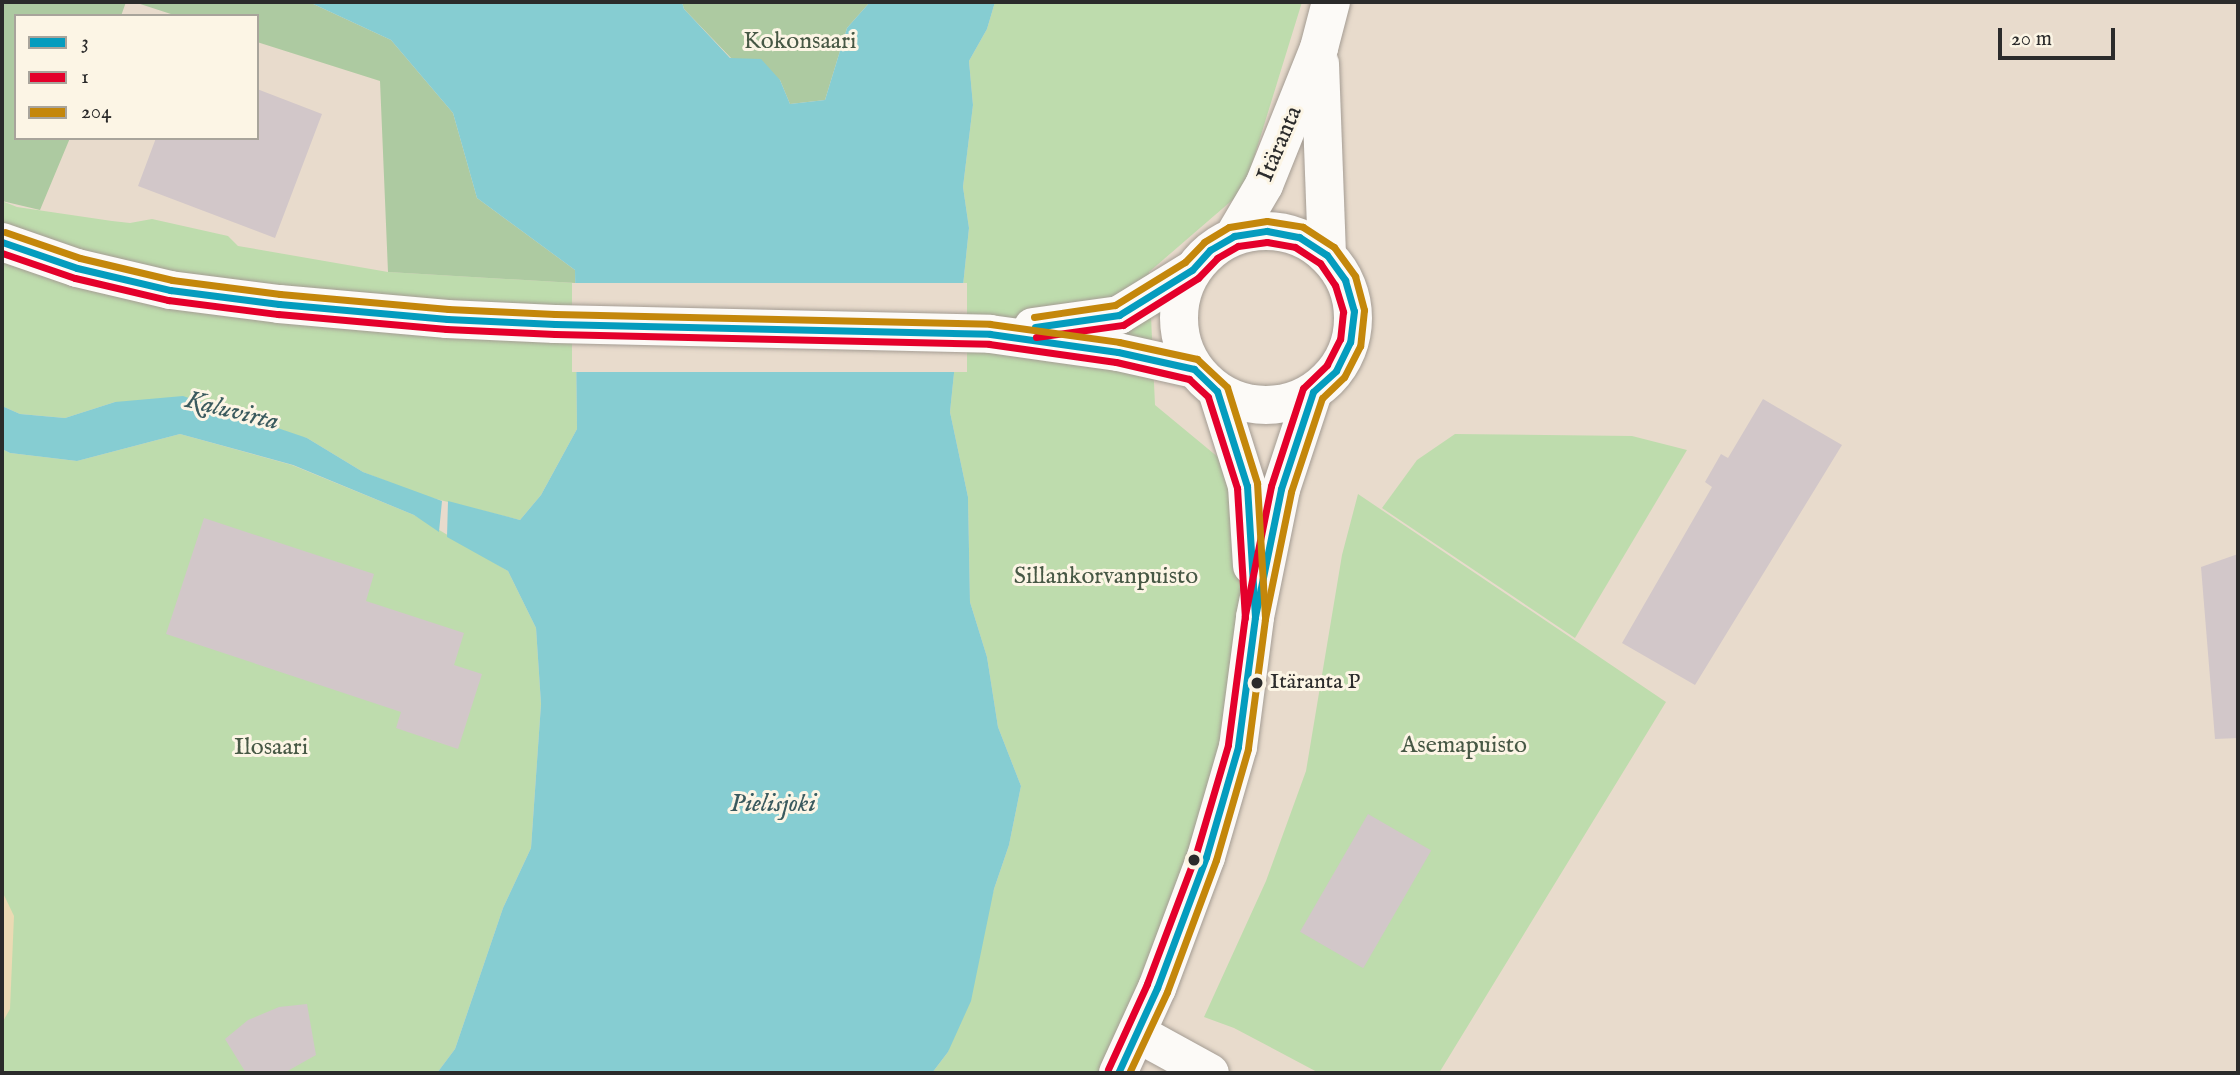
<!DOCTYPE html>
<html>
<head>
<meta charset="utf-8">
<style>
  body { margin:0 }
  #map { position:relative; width:2240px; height:1075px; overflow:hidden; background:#e8dbcc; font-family:"IM FELL English",serif }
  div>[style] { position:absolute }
  .green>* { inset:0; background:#bedcad }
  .forest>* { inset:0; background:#adcaa1 }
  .sand>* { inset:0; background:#ebdab3 }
  .water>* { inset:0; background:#86cdd2 }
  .pier>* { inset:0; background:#e8dbcc; transform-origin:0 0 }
  .building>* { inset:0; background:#d2c7c9; transform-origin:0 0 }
  .roads { filter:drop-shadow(0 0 2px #a49c93) drop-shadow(0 0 2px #a49c93) }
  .minor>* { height:38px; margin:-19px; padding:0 19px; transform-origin:19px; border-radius:19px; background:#fcfaf7 }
  .tertiary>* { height:38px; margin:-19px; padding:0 19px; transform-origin:19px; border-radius:19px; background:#fcfaf7 }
  .tertiary>.ring { margin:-19px; padding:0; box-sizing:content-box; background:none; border:38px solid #fcfaf7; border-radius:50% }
  .bus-1>* { height:7px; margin:-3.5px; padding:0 3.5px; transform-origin:3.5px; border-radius:3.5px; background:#049cbe }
  .bus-2>* { height:7px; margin:-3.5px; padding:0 3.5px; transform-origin:3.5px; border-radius:3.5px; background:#e4002b }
  .bus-3>* { height:7px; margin:-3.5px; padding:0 3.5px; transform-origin:3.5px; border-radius:3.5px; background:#c4870b }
  .dots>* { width:19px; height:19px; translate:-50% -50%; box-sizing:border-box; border:4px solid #fcf5e5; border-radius:50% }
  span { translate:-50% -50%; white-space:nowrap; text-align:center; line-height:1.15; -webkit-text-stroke:6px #fcf5e5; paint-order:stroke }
  .bus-label { font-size:22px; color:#2b2b2b }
  .left { translate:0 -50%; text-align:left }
  .park-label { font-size:24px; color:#475845 }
  .street-label { font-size:24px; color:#2b2b2b }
  .water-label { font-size:26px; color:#3a5a5e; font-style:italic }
  .frame { position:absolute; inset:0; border:4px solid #2b2b2b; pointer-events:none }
  .legend { position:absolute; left:14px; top:14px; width:245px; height:126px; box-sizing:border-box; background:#fcf5e5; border:2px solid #a8a49b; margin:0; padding:9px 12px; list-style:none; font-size:21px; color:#2b2b2b }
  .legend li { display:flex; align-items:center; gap:14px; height:35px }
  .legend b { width:35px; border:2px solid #a8a49b }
  .scale { position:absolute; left:1998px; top:28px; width:117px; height:32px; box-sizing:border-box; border:4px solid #2b2b2b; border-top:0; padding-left:9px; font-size:21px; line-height:24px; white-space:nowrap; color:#2b2b2b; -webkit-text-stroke:5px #fcf5e5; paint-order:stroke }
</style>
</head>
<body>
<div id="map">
  <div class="green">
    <i style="clip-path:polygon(995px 2px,1302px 2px,1244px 190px,1149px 272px,1155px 405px,1236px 472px,1246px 620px,1197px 855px,1100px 1073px,932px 1073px,948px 1052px,994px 889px,1009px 845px,1021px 786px,998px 727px,987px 657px,970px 602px,968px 497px,950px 412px,969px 228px,963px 187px,973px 105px,969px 61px,987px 29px)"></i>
    <i style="clip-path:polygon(2px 201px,17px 207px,112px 221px,130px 223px,152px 219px,228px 236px,238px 246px,388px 272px,575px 283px,577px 429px,541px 495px,520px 520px,424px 496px,363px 472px,307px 438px,115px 402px,65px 418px,20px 414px,2px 406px)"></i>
    <i style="clip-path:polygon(180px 434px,292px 465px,414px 515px,508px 571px,536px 628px,541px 704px,531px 848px,503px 908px,455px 1049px,437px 1073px,2px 1073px,2px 449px,10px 453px,77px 461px)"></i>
    <i style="clip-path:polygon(1455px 434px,1632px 436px,1687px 450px,1575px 638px,1382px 508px,1417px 460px)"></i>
    <i style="clip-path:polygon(1358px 494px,1666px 702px,1439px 1073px,1319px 1073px,1234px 1028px,1204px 1017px,1266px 881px,1306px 771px,1342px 555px)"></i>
  </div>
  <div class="forest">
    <i style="clip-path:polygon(2px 2px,126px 2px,121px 16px,16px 16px,16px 138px,70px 138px,40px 210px,2px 201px)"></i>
    <i style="clip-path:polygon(134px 2px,309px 2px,391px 40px,453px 113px,477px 198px,575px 270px,575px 283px,388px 272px,380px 81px,257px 42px,257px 16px,177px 16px)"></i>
    <i style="clip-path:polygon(682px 2px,870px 2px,847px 28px,825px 100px,790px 104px,780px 80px,731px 58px,684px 9px)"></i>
  </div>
  <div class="sand">
    <i style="clip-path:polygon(2px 891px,14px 916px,10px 1009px,2px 1023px)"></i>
  </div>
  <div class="water">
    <i style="clip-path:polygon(309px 2px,682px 2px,684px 9px,730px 58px,761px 59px,780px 80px,790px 104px,825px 100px,847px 28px,870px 2px,995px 2px,987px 29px,969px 61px,973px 105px,963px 187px,969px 228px,950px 412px,968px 497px,970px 602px,987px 657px,998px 727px,1021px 786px,1009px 845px,994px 889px,971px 1001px,948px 1052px,932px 1073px,437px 1073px,455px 1049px,503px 908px,531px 848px,541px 704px,536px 628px,508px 571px,447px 537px,448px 501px,520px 520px,541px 495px,577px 429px,575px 270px,477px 198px,453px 113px,391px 40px)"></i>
    <i style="clip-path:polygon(183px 396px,307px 438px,363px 472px,442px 501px,439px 532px,414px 515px,293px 465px,180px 434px,77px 461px,10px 453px,2px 449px,2px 406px,20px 414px,65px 418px,115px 402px)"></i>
  </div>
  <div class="pier">
    <i style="left:572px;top:283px;width:395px;height:89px"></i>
  </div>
  <div class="building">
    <i style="clip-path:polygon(257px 89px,322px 114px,275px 238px,138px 186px,156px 138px,257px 138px)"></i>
    <i style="clip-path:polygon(1763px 399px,1842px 445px,1695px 685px,1622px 643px,1712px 487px,1705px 482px,1721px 454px,1728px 458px)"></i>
    <i style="clip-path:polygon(204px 518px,374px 574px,366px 601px,464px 633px,454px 665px,482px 674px,458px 749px,396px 728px,401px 712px,166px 634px)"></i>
    <i style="clip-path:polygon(2238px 554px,2238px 738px,2215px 739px,2201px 567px)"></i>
    <i style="left:1368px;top:814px;width:73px;height:136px;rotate:30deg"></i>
    <i style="clip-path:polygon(307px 1004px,316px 1055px,284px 1073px,246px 1073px,225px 1039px,248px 1020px,279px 1007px)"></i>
  </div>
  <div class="roads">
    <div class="minor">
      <i style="left:1137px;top:1033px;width:83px;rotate:28.7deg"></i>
    </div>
    <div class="tertiary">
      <i style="left:1320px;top:64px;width:191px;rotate:87.9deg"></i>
      <i class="ring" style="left:1179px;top:231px;width:136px;height:136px"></i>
      <i style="left:1234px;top:236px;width:59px;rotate:-59.5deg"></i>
      <i style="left:1264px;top:185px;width:148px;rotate:-68.1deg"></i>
      <i style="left:1319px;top:48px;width:48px;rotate:-75.4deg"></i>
      <i style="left:2px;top:242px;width:79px;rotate:19.1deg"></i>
      <i style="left:77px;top:268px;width:96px;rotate:13.3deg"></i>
      <i style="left:170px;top:290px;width:110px;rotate:7.3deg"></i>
      <i style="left:279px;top:304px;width:169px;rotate:5.1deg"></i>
      <i style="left:447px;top:319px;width:108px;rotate:2.7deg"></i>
      <i style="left:555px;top:324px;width:435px;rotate:1.3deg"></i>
      <i style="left:990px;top:334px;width:129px;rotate:8deg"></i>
      <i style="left:1118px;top:352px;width:78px;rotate:12.6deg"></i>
      <i style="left:1033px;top:327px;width:87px;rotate:-7.9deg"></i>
      <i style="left:1119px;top:315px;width:86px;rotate:-31.7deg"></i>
      <i style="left:1217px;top:391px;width:100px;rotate:72.5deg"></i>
      <i style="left:1247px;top:486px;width:80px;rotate:86.4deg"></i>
      <i style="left:1118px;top:1073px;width:94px;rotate:-65.4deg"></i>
      <i style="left:1157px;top:988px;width:140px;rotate:-69.5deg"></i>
      <i style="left:1206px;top:857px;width:115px;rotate:-73.8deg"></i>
      <i style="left:1238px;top:747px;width:131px;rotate:-82.5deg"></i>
      <i style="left:1255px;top:617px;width:131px;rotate:-78.5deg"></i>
      <i style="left:1281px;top:489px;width:102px;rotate:-71.7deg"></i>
    </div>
  </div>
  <div class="bus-1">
    <i style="left:2px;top:242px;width:79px;rotate:19.1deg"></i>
    <i style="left:77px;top:268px;width:96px;rotate:13.3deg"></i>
    <i style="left:170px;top:290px;width:110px;rotate:7.3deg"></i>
    <i style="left:279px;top:304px;width:169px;rotate:5.1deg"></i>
    <i style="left:447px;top:319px;width:108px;rotate:2.7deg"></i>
    <i style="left:555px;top:324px;width:435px;rotate:1.3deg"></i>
    <i style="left:990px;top:334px;width:129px;rotate:8deg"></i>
    <i style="left:1118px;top:352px;width:78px;rotate:12.6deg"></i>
    <i style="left:1194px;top:369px;width:32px;rotate:44deg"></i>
    <i style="left:1217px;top:391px;width:100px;rotate:72.5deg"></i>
    <i style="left:1247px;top:486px;width:131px;rotate:86.5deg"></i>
    <i style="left:1035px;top:327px;width:85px;rotate:-8.1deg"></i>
    <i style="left:1119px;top:315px;width:86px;rotate:-31.7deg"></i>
    <i style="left:1192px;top:270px;width:27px;rotate:-48deg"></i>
    <i style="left:1210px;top:250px;width:28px;rotate:-30deg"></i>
    <i style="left:1234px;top:236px;width:33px;rotate:-9deg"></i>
    <i style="left:1267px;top:231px;width:33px;rotate:11deg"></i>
    <i style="left:1299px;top:237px;width:33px;rotate:33deg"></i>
    <i style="left:1327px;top:255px;width:31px;rotate:54deg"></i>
    <i style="left:1345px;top:280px;width:32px;rotate:74deg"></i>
    <i style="left:1354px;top:311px;width:31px;rotate:97deg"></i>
    <i style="left:1350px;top:342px;width:32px;rotate:116deg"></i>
    <i style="left:1336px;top:371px;width:31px;rotate:138deg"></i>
    <i style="left:1313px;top:392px;width:102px;rotate:108.3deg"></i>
    <i style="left:1281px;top:489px;width:131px;rotate:101.5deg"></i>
    <i style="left:1255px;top:617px;width:131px;rotate:97.5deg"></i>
    <i style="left:1238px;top:747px;width:115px;rotate:106.2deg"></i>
    <i style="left:1206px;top:857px;width:140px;rotate:110.5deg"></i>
    <i style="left:1157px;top:988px;width:94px;rotate:114.6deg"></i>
  </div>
  <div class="bus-2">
    <i style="left:2px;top:253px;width:77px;rotate:18.9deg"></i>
    <i style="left:75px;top:278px;width:96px;rotate:13.3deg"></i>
    <i style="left:168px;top:300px;width:111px;rotate:7.3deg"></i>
    <i style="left:278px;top:314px;width:169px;rotate:5.1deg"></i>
    <i style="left:446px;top:329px;width:109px;rotate:2.6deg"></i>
    <i style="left:555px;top:334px;width:434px;rotate:1.3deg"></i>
    <i style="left:989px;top:344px;width:128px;rotate:8.1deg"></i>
    <i style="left:1116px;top:362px;width:75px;rotate:13.1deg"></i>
    <i style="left:1189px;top:379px;width:26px;rotate:43deg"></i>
    <i style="left:1208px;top:397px;width:96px;rotate:72.3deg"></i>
    <i style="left:1237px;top:488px;width:130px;rotate:86.5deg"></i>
    <i style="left:1036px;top:337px;width:88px;rotate:-7.9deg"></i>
    <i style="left:1123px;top:325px;width:89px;rotate:-32.1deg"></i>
    <i style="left:1198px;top:278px;width:28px;rotate:-46deg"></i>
    <i style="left:1217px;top:258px;width:24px;rotate:-30deg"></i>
    <i style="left:1238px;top:246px;width:29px;rotate:-8deg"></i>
    <i style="left:1267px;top:242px;width:28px;rotate:10deg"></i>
    <i style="left:1295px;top:247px;width:30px;rotate:33deg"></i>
    <i style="left:1320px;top:263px;width:27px;rotate:56deg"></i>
    <i style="left:1335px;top:285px;width:28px;rotate:73deg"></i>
    <i style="left:1343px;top:312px;width:27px;rotate:96deg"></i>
    <i style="left:1340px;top:339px;width:29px;rotate:117deg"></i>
    <i style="left:1327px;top:365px;width:33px;rotate:136deg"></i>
    <i style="left:1303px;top:388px;width:103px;rotate:108.1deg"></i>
    <i style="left:1271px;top:486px;width:132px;rotate:101.4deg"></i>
    <i style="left:1245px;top:615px;width:131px;rotate:97.5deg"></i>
    <i style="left:1228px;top:745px;width:114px;rotate:106.4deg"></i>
    <i style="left:1196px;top:854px;width:139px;rotate:110.7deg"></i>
    <i style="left:1147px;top:984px;width:94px;rotate:114.6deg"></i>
  </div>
  <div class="bus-3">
    <i style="left:5px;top:232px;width:79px;rotate:19.1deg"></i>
    <i style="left:80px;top:258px;width:95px;rotate:13.4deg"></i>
    <i style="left:172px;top:280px;width:109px;rotate:7.4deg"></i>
    <i style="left:280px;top:294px;width:169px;rotate:5.1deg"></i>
    <i style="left:448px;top:309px;width:107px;rotate:2.7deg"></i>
    <i style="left:555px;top:314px;width:435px;rotate:1.3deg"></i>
    <i style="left:990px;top:324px;width:130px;rotate:7.9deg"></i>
    <i style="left:1119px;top:342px;width:80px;rotate:12.3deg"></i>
    <i style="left:1197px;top:359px;width:41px;rotate:43deg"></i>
    <i style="left:1227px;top:387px;width:101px;rotate:72.6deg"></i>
    <i style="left:1257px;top:483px;width:133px;rotate:86.6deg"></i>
    <i style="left:1034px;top:317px;width:82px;rotate:-8.4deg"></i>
    <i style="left:1115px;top:305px;width:82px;rotate:-31.6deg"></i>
    <i style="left:1185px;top:262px;width:28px;rotate:-46deg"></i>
    <i style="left:1204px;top:242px;width:29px;rotate:-31deg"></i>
    <i style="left:1229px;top:227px;width:38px;rotate:-9deg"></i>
    <i style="left:1267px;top:221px;width:36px;rotate:9deg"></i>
    <i style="left:1303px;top:227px;width:37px;rotate:33deg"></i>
    <i style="left:1334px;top:247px;width:36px;rotate:54deg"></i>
    <i style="left:1355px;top:276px;width:35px;rotate:75deg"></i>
    <i style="left:1364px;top:310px;width:36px;rotate:96deg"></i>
    <i style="left:1360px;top:346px;width:35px;rotate:117deg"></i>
    <i style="left:1344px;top:377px;width:30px;rotate:136deg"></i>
    <i style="left:1322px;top:398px;width:99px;rotate:108.3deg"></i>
    <i style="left:1291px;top:492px;width:130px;rotate:101.6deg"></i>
    <i style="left:1265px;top:619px;width:131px;rotate:97.5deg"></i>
    <i style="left:1248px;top:749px;width:116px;rotate:106.1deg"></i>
    <i style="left:1216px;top:860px;width:141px;rotate:110.4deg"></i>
    <i style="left:1167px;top:992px;width:89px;rotate:115.1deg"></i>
  </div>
  <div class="dots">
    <i style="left:1257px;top:683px;background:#2b2b2b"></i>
    <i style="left:1194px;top:860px;background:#2b2b2b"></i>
  </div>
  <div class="bus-label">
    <span class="left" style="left:1270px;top:683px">Itäranta P</span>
  </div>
  <div class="park-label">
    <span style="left:800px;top:42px">Kokonsaari</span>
    <span style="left:1106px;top:577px">Sillankorvanpuisto</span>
    <span style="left:1464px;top:746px">Asemapuisto</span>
    <span style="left:271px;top:748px">Ilosaari</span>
  </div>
  <div class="street-label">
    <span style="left:1280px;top:144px;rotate:-67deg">Itäranta</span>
  </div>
  <div class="water-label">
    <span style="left:232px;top:411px;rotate:14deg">Kaluvirta</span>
    <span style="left:773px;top:804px">Pielisjoki</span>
  </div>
  <div class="frame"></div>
  <ul class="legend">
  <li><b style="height:9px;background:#049cbe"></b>3</li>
  <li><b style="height:9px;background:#e4002b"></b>1</li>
  <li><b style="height:9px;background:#c4870b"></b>204</li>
  </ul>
  <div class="scale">20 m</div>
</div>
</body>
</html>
